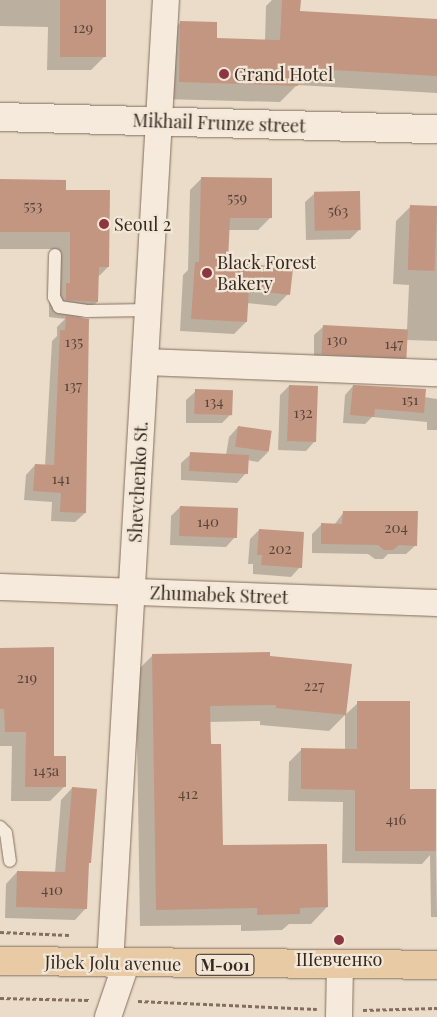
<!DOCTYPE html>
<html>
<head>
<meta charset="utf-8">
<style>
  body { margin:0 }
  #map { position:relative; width:437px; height:1017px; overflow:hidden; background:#eadcc8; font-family:"Playfair Display",serif }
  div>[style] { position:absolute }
  .shadow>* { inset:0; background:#0003 }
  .building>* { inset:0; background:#c39682; transform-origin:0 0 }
  .path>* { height:3px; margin-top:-1.5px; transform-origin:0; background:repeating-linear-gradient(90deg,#846e5f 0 4px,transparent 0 6.5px) }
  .roads { filter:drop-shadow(0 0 1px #846e5f) drop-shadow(0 0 1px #846e5f) }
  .service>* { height:12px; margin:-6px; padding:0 6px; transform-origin:6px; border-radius:6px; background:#f5eadb }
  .minor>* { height:26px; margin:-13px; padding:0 13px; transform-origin:13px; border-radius:13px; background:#f5eadb }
  .secondary>* { height:28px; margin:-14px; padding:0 14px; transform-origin:14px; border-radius:14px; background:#f5eadb }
  .primary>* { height:28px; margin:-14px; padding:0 14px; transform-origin:14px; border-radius:14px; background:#e8cba5 }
  .dots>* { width:14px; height:14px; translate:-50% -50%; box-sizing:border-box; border:2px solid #f2e7d7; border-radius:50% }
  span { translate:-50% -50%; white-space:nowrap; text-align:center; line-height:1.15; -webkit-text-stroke:4.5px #f2e7d7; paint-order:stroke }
  .number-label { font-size:15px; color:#594439 }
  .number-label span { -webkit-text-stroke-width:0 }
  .shield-label span { padding:1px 4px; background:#f2e7d7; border:1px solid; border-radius:4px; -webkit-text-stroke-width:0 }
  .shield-label { font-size:16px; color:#362921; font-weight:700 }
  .poi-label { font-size:18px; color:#362921 }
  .left { translate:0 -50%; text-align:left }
  .street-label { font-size:18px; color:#362921 }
</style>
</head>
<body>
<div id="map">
  <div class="shadow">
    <i style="clip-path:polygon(0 0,104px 0,104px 57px,91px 70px,47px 70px,48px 27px,0 26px)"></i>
    <i style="clip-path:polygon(272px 0,299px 0,299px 12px,437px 20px,437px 93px,297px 85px,280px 102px,162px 99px,164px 39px,181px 22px,215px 39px,265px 41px,266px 6px)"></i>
    <i style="clip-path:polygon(202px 178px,270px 218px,258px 230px,228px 230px,227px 262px,288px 294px,276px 306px,247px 303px,246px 322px,234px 334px,180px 331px,183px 275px,188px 270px,190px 190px)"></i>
    <i style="clip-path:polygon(0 181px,65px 191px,108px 267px,98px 277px,97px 302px,80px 319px,85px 513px,75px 522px,51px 521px,52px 502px,24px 500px,26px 475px,35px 465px,45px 466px,52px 341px,57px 336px,57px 327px,65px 319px,49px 317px,49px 302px,53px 298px,53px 249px,0 249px)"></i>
    <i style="clip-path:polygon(315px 193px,360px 229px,350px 239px,306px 240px,305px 202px)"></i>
    <i style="clip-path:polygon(411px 206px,437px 207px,437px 341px,407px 340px,406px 356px,397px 366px,314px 363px,314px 335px,324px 326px,407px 330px,409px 285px,393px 284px,396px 221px)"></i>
    <i style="clip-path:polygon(289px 386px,315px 441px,306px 451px,278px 450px,280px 395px)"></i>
    <i style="clip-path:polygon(353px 386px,437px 399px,437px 430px,427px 430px,427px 422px,372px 417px,365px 424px,343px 423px,345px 395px)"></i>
    <i style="clip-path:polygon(196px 391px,231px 414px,222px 423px,186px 423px,186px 400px)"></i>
    <i style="clip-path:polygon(238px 427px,268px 452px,258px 462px,247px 460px,246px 473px,237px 483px,181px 480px,181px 463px,191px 454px,226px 455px,229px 437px)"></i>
    <i style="clip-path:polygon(180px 507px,235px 537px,226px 547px,170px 545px,171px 516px)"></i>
    <i style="clip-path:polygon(344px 512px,416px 545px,406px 554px,388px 554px,383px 559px,375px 559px,368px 554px,312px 553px,312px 534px,322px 524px,334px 525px)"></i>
    <i style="clip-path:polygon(259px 530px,300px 567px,291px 577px,253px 574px,253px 564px,248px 564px,250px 539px)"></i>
    <i style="clip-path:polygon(0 649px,64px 787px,50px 801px,11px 801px,12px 746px,0 746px)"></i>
    <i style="clip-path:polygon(153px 655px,269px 658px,350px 665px,345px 715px,358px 703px,408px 790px,435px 791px,437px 917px,431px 917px,430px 855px,422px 864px,342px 863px,343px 802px,288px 801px,289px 762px,302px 749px,345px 750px,345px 715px,329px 731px,260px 725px,260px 721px,209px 722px,222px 846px,327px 907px,311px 924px,289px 924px,282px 930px,241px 931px,241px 925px,140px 926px,136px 672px)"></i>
    <i style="clip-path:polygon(72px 788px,90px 862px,87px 865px,86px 908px,75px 920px,5px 918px,6px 884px,17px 872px,55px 873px,61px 800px)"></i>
  </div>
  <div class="building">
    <i style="left:60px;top:0;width:46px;height:57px"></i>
    <i style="clip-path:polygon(282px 0,301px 0,300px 11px,437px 19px,437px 76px,299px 68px,298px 86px,179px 82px,180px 21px,217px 22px,217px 38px,280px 40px)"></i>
    <i style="clip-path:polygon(201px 177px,272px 178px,272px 218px,230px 218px,228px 261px,293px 269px,290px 295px,249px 290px,247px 322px,191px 319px,195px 262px,199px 262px)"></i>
    <i style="clip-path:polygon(0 179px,66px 180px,66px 190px,110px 190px,109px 267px,99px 267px,98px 302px,66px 300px,66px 283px,70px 283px,70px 232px,0 232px)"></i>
    <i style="left:360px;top:191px;width:39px;height:46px;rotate:89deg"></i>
    <i style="left:410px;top:205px;width:27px;height:65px;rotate:2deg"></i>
    <i style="clip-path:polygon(66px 316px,89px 319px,86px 513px,60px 512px,61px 493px,33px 491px,35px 464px,54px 465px,60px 330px,65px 330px)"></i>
    <i style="left:323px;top:325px;width:85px;height:29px;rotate:3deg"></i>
    <i style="left:289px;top:385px;width:29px;height:56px;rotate:2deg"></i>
    <i style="clip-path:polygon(353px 385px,426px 389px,424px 413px,375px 409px,374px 417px,350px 415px)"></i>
    <i style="left:195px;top:389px;width:38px;height:25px;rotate:2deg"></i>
    <i style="left:238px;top:426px;width:34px;height:21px;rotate:8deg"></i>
    <i style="left:190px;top:452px;width:59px;height:19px;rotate:3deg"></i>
    <i style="left:180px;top:506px;width:58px;height:30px;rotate:2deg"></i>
    <i style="clip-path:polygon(343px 511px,418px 511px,417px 546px,399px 545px,393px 550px,384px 550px,378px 545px,321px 544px,321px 523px,342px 524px)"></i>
    <i style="clip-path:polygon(259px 529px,304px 532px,302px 568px,261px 565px,262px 555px,257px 555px)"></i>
    <i style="clip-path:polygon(54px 647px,54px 756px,66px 756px,66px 787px,25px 787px,26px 732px,5px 732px,4px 709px,0 709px,0 648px)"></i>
    <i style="clip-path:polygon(270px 652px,270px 656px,352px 664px,346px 715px,276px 708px,276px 705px,210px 706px,211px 744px,221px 744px,223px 845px,327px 844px,328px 907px,300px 908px,300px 914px,257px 915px,257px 908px,156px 910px,152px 654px)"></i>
    <i style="clip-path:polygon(357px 701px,410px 701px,410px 789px,436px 789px,436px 851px,355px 851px,355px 790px,301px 789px,301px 748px,357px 749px)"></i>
    <i style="clip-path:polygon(72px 787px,97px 789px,91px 863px,89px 863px,87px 909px,16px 907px,17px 871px,65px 872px)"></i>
  </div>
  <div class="path">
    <i style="left:0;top:932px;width:69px;rotate:2.5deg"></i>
    <i style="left:0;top:998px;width:89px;rotate:1.3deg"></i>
    <i style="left:138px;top:1001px;width:179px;rotate:2.6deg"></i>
    <i style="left:363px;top:1010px;width:74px;rotate:-1.5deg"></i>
  </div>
  <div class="roads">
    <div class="service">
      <i style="left:55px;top:255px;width:42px;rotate:91.4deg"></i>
      <i style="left:54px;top:297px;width:11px;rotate:63deg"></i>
      <i style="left:59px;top:307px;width:27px;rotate:8deg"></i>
      <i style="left:86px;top:311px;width:62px;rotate:-0.9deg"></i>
      <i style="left:0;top:827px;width:8px;rotate:45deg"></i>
      <i style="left:6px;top:833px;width:28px;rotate:82deg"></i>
    </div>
    <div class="minor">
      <i style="left:145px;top:362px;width:292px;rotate:2.2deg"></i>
      <i style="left:0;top:587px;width:437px;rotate:2.1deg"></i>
      <i style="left:110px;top:964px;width:966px;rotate:-86.68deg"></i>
      <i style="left:108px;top:1017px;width:56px;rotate:-71.2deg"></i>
      <i style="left:339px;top:1017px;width:51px;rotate:-88.9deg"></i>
    </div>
    <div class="secondary">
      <i style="left:0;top:117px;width:437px;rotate:1.6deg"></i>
    </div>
    <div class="primary">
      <i style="left:0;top:961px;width:437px;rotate:0.5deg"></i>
    </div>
  </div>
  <div class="dots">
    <i style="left:224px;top:74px;background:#8c3641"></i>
    <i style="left:104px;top:224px;background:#8c3641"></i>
    <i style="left:207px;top:273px;background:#8c3641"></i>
    <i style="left:339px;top:940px;background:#8c3641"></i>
  </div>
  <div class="number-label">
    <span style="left:83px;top:28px">129</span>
    <span style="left:237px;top:198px">559</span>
    <span style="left:33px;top:206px">553</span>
    <span style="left:338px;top:211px">563</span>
    <span style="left:337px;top:340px">130</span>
    <span style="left:74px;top:342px">135</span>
    <span style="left:394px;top:344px">147</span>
    <span style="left:73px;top:386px">137</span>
    <span style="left:410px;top:400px">151</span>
    <span style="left:214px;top:402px">134</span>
    <span style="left:303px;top:413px">132</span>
    <span style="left:61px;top:479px">141</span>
    <span style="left:208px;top:522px">140</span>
    <span style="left:396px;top:528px">204</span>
    <span style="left:280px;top:549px">202</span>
    <span style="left:27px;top:678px">219</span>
    <span style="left:314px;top:686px">227</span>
    <span style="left:46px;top:771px">145a</span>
    <span style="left:188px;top:794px">412</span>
    <span style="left:396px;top:820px">416</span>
    <span style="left:52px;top:890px">410</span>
  </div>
  <div class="shield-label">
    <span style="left:225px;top:965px">М-001</span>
  </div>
  <div class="poi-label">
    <span class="left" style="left:234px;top:74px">Grand Hotel</span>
    <span class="left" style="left:114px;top:224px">Seoul 2</span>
    <span class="left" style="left:217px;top:273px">Black Forest<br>Bakery</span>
    <span style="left:339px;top:959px">Шевченко</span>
  </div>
  <div class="street-label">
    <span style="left:219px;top:123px;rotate:2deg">Mikhail Frunze street</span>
    <span style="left:138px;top:482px;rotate:-87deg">Shevchenko St.</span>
    <span style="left:219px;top:595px;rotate:2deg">Zhumabek Street</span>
    <span style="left:113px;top:963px;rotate:1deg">Jibek Jolu avenue</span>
  </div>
</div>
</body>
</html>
